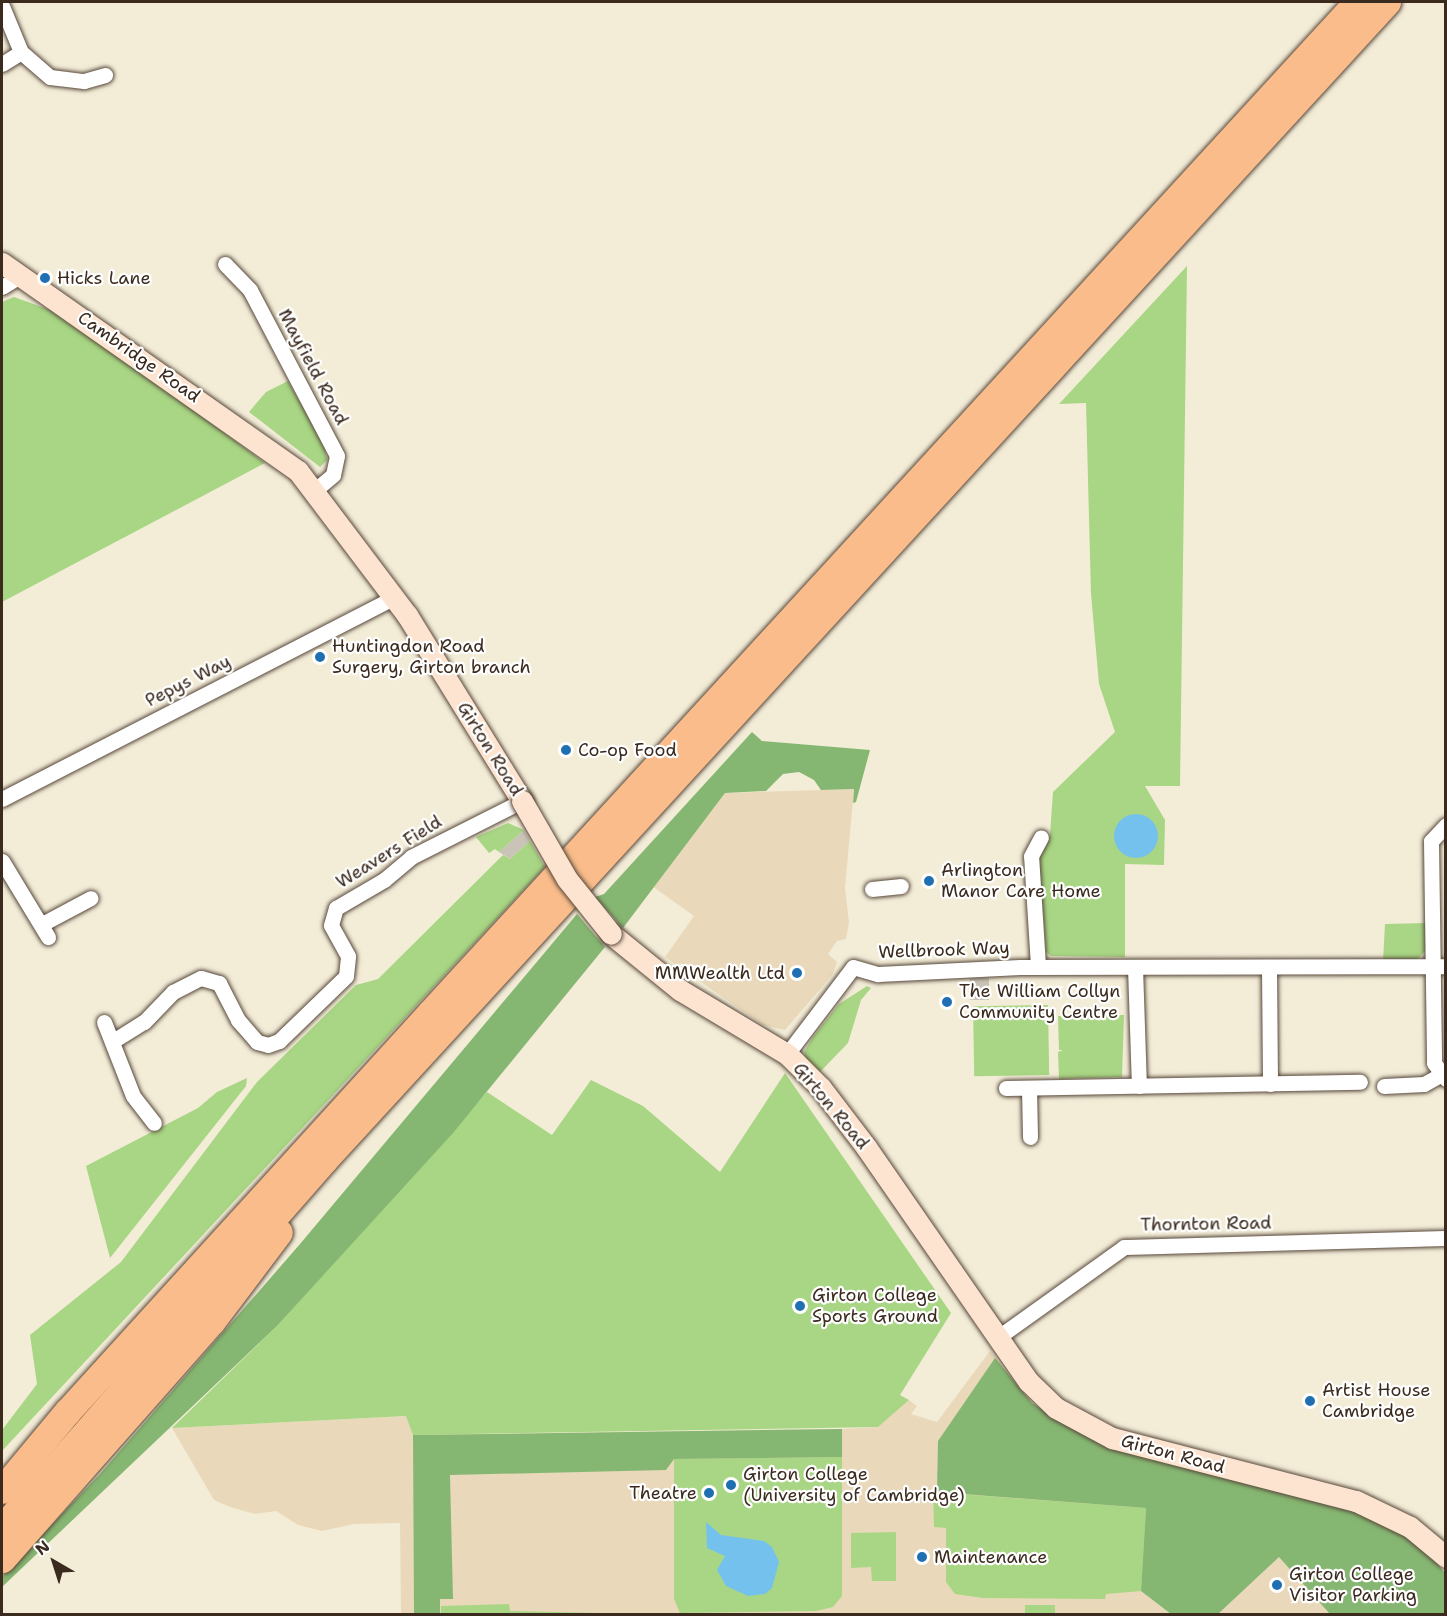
<!DOCTYPE html>
<html>
<head>
<meta charset="utf-8">
<style>
  body { margin:0 }
  #map { position:relative; width:1447px; height:1616px; overflow:hidden; background:#f3edd8; font-family:"Shantell Sans",sans-serif }
  div>[style] { position:absolute }
  .built>* { inset:0; background:#e9d9ba }
  .industrial>* { inset:0; background:#c9c3b8; transform-origin:0 0 }
  .green>* { inset:0; background:#a8d684; transform-origin:0 0 }
  .forest>* { inset:0; background:#86b772 }
  .water>* { inset:0; background:#74c1ee }
  .round { border-radius:50% }
  .roads { filter:drop-shadow(0 0 2px #57473a) drop-shadow(0 0 2px #57473a) }
  .street>* { height:15px; margin:-7.5px; padding:0 7.5px; transform-origin:7.5px; border-radius:7.5px; background:#fff }
  .secondary>* { height:21px; margin:-10.5px; padding:0 10.5px; transform-origin:10.5px; border-radius:10.5px; background:#fde4d0 }
  .highway>* { height:27px; margin:-13.5px; padding:0 13.5px; transform-origin:13.5px; border-radius:13.5px; background:#f9bc8a }
  .bridges { filter:drop-shadow(0 0 2px #57473a) drop-shadow(0 0 2px #57473a) }
  .secondary-bridge>* { height:21px; margin:-10.5px; padding:0 10.5px; transform-origin:10.5px; border-radius:10.5px; background:#fde4d0 }
  .dots>* { width:16px; height:16px; translate:-50% -50%; box-sizing:border-box; border:3px solid #fff; border-radius:50% }
  span { translate:-50% -50%; white-space:nowrap; text-align:center; line-height:1.15; -webkit-text-stroke:4.5px #fff; paint-order:stroke }
  .poi-label { font-size:18px; color:#3b2a1e }
  .left { translate:0 -50%; text-align:left }
  .right { translate:-100% -50%; text-align:right }
  .street-label { font-size:18px; color:#3b2a1e }
  .frame { position:absolute; inset:0; border:3px solid #3b2a1e; pointer-events:none }
  .north { position:absolute; left:24px; top:1532px; width:60px; height:60px; -webkit-text-stroke:4px #fff; paint-order:stroke; rotate:321deg; font-size:16px; font-weight:700; line-height:24px; text-align:center; color:#3b2a1e }
  .north::after { content:''; display:block; margin:auto; width:21px; height:27px; background:#3b2a1e; clip-path:polygon(50% 0,100% 100%,50% 72%,0 100%) }
</style>
</head>
<body>
<div id="map">
  <div class="built">
    <i style="clip-path:polygon(854px 789px,845px 888px,849px 922px,846px 939px,837px 941px,828px 954px,837px 962px,833px 974px,785px 1030px,763px 1025px,665px 957px,694px 916px,652px 886px,725px 793px)"></i>
    <i style="clip-path:polygon(990px 1351px,1032px 1403px,1064px 1424px,1445px 1573px,1445px 1614px,401px 1614px,400px 1523px,354px 1524px,322px 1531px,298px 1525px,276px 1511px,255px 1514px,230px 1507px,214px 1500px,172px 1428px,407px 1416px,413px 1435px,842px 1429px,878px 1427px,909px 1400px,917px 1406px,911px 1414px,937px 1422px)"></i>
  </div>
  <div class="industrial">
    <i style="clip-path:polygon(524px 830px,530px 841px,510px 859px,499px 852px)"></i>
    <i style="left:970px;top:978px;width:19px;height:22px"></i>
  </div>
  <div class="green">
    <i style="clip-path:polygon(1187px 266px,1180px 786px,1145px 786px,1165px 820px,1164px 865px,1125px 864px,1125px 957px,1051px 956px,1046px 952px,1039px 857px,1050px 835px,1053px 792px,1115px 732px,1099px 684px,1091px 594px,1086px 403px,1059px 404px)"></i>
    <i style="clip-path:polygon(14px 297px,64px 315px,265px 463px,2px 602px,2px 302px)"></i>
    <i style="clip-path:polygon(288px 381px,324px 445px,327px 460px,320px 467px,249px 412px,266px 392px)"></i>
    <i style="clip-path:polygon(508px 823px,524px 830px,499px 852px,495px 849px,489px 853px,476px 837px)"></i>
    <i style="clip-path:polygon(530px 841px,545px 867px,2px 1451px,2px 1430px,37px 1384px,30px 1335px,121px 1262px,257px 1082px,356px 985px,378px 979px,503px 855px,510px 859px)"></i>
    <i style="clip-path:polygon(1427px 923px,1427px 949px,1416px 961px,1383px 961px,1385px 924px)"></i>
    <i style="clip-path:polygon(867px 986px,871px 988px,861px 1000px,848px 1043px,819px 1073px,809px 1067px,804px 1052px,813px 1037px,839px 1004px)"></i>
    <i style="left:1048px;top:1005px;width:70px;height:75px;rotate:89deg"></i>
    <i style="clip-path:polygon(1124px 1015px,1122px 1077px,1059px 1079px,1058px 1052px,1063px 1050px,1059px 1050px,1058px 1016px)"></i>
    <i style="clip-path:polygon(785px 1073px,951px 1313px,900px 1395px,909px 1400px,878px 1427px,413px 1435px,406px 1416px,172px 1428px,277px 1326px,487px 1092px,552px 1135px,591px 1080px,643px 1106px,720px 1172px)"></i>
    <i style="clip-path:polygon(247px 1078px,246px 1086px,110px 1258px,86px 1166px,198px 1108px,217px 1092px)"></i>
    <i style="clip-path:polygon(842px 1457px,842px 1596px,833px 1607px,816px 1611px,680px 1613px,674px 1599px,674px 1459px)"></i>
    <i style="clip-path:polygon(933px 1492px,1146px 1508px,1141px 1591px,1106px 1594px,1105px 1599px,983px 1598px,955px 1594px,946px 1582px,946px 1528px,934px 1527px)"></i>
    <i style="clip-path:polygon(896px 1532px,896px 1581px,872px 1581px,871px 1567px,851px 1568px,851px 1533px)"></i>
    <i style="clip-path:polygon(509px 1604px,510px 1611px,647px 1614px,441px 1614px,441px 1606px)"></i>
    <i style="left:1025px;top:1605px;width:30px;height:9px"></i>
  </div>
  <div class="forest">
    <i style="clip-path:polygon(752px 732px,762px 741px,870px 750px,856px 802px,853px 803px,854px 789px,821px 790px,814px 780px,799px 772px,783px 774px,766px 791px,725px 793px,623px 928px,595px 897px,604px 894px)"></i>
    <i style="clip-path:polygon(577px 914px,605px 947px,453px 1133px,277px 1326px,2px 1587px,2px 1577px,100px 1474px,300px 1244px)"></i>
    <i style="clip-path:polygon(995px 1358px,1032px 1403px,1064px 1424px,1350px 1509px,1393px 1527px,1426px 1550px,1445px 1573px,1445px 1614px,1330px 1614px,1279px 1557px,1218px 1614px,1171px 1614px,1141px 1591px,1146px 1508px,937px 1492px,938px 1441px)"></i>
    <i style="clip-path:polygon(842px 1429px,842px 1457px,674px 1459px,666px 1470px,450px 1475px,453px 1599px,440px 1599px,440px 1614px,414px 1614px,413px 1435px)"></i>
  </div>
  <div class="water">
    <i class="round" style="left:1114px;top:814px;width:44px;height:44px"></i>
    <i style="clip-path:polygon(706px 1522px,721px 1535px,764px 1541px,772px 1547px,779px 1562px,772px 1588px,765px 1594px,748px 1596px,726px 1586px,717px 1570px,725px 1556px,707px 1548px)"></i>
  </div>
  <div class="roads">
    <div class="street">
      <i style="left:2px;top:6px;width:50px;rotate:67.6deg"></i>
      <i style="left:21px;top:52px;width:38px;rotate:41deg"></i>
      <i style="left:50px;top:77px;width:34px;rotate:7deg"></i>
      <i style="left:84px;top:81px;width:22px;rotate:-16deg"></i>
      <i style="left:2px;top:64px;width:22px;rotate:-32deg"></i>
      <i style="left:225px;top:264px;width:36px;rotate:46deg"></i>
      <i style="left:250px;top:290px;width:187px;rotate:62.3deg"></i>
      <i style="left:337px;top:456px;width:19px;rotate:102deg"></i>
      <i style="left:333px;top:475px;width:25px;rotate:140deg"></i>
      <i style="left:2px;top:287px;width:22px;rotate:-32deg"></i>
      <i style="left:2px;top:799px;width:440px;rotate:-27.2deg"></i>
      <i style="left:1446px;top:825px;width:22px;rotate:133deg"></i>
      <i style="left:1431px;top:841px;width:222px;rotate:89.2deg"></i>
      <i style="left:1434px;top:1063px;width:20px;rotate:53deg"></i>
      <i style="left:2px;top:861px;width:89px;rotate:58.8deg"></i>
      <i style="left:872px;top:889px;width:29px;rotate:-6deg"></i>
      <i style="left:42px;top:924px;width:55px;rotate:-28deg"></i>
      <i style="left:1038px;top:966px;width:110px;rotate:-93.6deg"></i>
      <i style="left:1031px;top:856px;width:21px;rotate:-62deg"></i>
      <i style="left:1135px;top:967px;width:119px;rotate:88.1deg"></i>
      <i style="left:1269px;top:967px;width:117px;rotate:89.5deg"></i>
      <i style="left:104px;top:1022px;width:79px;rotate:68.6deg"></i>
      <i style="left:133px;top:1096px;width:34px;rotate:52deg"></i>
      <i style="left:113px;top:1041px;width:36px;rotate:-32deg"></i>
      <i style="left:144px;top:1022px;width:42px;rotate:-46deg"></i>
      <i style="left:173px;top:992px;width:31px;rotate:-27deg"></i>
      <i style="left:201px;top:978px;width:19px;rotate:16deg"></i>
      <i style="left:219px;top:983px;width:42px;rotate:62.8deg"></i>
      <i style="left:238px;top:1020px;width:29px;rotate:49deg"></i>
      <i style="left:257px;top:1042px;width:11px;rotate:15deg"></i>
      <i style="left:268px;top:1045px;width:12px;rotate:-20deg"></i>
      <i style="left:279px;top:1041px;width:93px;rotate:-44.1deg"></i>
      <i style="left:346px;top:976px;width:20px;rotate:-84deg"></i>
      <i style="left:348px;top:956px;width:35px;rotate:-119deg"></i>
      <i style="left:331px;top:925px;width:18px;rotate:-74deg"></i>
      <i style="left:336px;top:908px;width:56px;rotate:-30.3deg"></i>
      <i style="left:384px;top:880px;width:35px;rotate:-40deg"></i>
      <i style="left:411px;top:857px;width:124px;rotate:-26.8deg"></i>
      <i style="left:787px;top:1054px;width:109px;rotate:-52.8deg"></i>
      <i style="left:853px;top:967px;width:26px;rotate:16deg"></i>
      <i style="left:878px;top:974px;width:142px;rotate:-2.8deg"></i>
      <i style="left:1020px;top:967px;width:426px;rotate:-0.1deg"></i>
      <i style="left:1384px;top:1086px;width:40px;rotate:-2.9deg"></i>
      <i style="left:1424px;top:1084px;width:18px;rotate:-29deg"></i>
      <i style="left:1006px;top:1088px;width:354px;rotate:-1deg"></i>
      <i style="left:1029px;top:1088px;width:49px;rotate:88.8deg"></i>
      <i style="left:997px;top:1338px;width:156px;rotate:-35.6deg"></i>
      <i style="left:1124px;top:1247px;width:322px;rotate:-1.6deg"></i>
    </div>
    <div class="secondary">
      <i style="left:2px;top:263px;width:362px;rotate:35.1deg"></i>
      <i style="left:298px;top:471px;width:181px;rotate:52.9deg"></i>
      <i style="left:407px;top:615px;width:219px;rotate:58.3deg"></i>
      <i style="left:611px;top:934px;width:89px;rotate:39.1deg"></i>
      <i style="left:680px;top:990px;width:125px;rotate:30.9deg"></i>
      <i style="left:787px;top:1054px;width:48px;rotate:45deg"></i>
      <i style="left:821px;top:1088px;width:74px;rotate:52.7deg"></i>
      <i style="left:866px;top:1147px;width:286px;rotate:55.3deg"></i>
      <i style="left:1029px;top:1382px;width:37px;rotate:44deg"></i>
      <i style="left:1056px;top:1408px;width:64px;rotate:28.2deg"></i>
      <i style="left:1112px;top:1438px;width:252px;rotate:14.5deg"></i>
      <i style="left:1356px;top:1501px;width:60px;rotate:25.7deg"></i>
      <i style="left:1410px;top:1527px;width:47px;rotate:39.8deg"></i>
    </div>
    <div class="highway">
      <i style="left:2px;top:1490px;width:102px;rotate:-50.2deg"></i>
      <i style="left:67px;top:1412px;width:539px;rotate:-47.7deg"></i>
      <i style="left:430px;top:1013px;width:1372px;rotate:-47.48deg"></i>
      <i style="left:2px;top:1528px;width:489px;rotate:-48.8deg"></i>
      <i style="left:324px;top:1160px;width:1572px;rotate:-47.45deg"></i>
      <i style="left:2px;top:1559px;width:317px;rotate:-48.6deg"></i>
      <i style="left:212px;top:1321px;width:111px;rotate:-53deg"></i>
    </div>
  </div>
  <div class="bridges">
    <div class="secondary-bridge">
      <i style="left:522px;top:801px;width:90px;rotate:60deg"></i>
      <i style="left:567px;top:879px;width:70px;rotate:51.3deg"></i>
    </div>
  </div>
  <div class="dots">
    <i style="left:45px;top:278px;background:#1f6fb2"></i>
    <i style="left:320px;top:657px;background:#1f6fb2"></i>
    <i style="left:566px;top:750px;background:#1f6fb2"></i>
    <i style="left:929px;top:881px;background:#1f6fb2"></i>
    <i style="left:797px;top:973px;background:#1f6fb2"></i>
    <i style="left:947px;top:1002px;background:#1f6fb2"></i>
    <i style="left:800px;top:1306px;background:#1f6fb2"></i>
    <i style="left:1310px;top:1401px;background:#1f6fb2"></i>
    <i style="left:731px;top:1485px;background:#1f6fb2"></i>
    <i style="left:709px;top:1493px;background:#1f6fb2"></i>
    <i style="left:922px;top:1557px;background:#1f6fb2"></i>
    <i style="left:1277px;top:1585px;background:#1f6fb2"></i>
  </div>
  <div class="poi-label">
    <span class="left" style="left:57px;top:278px">Hicks Lane</span>
    <span class="left" style="left:332px;top:657px">Huntingdon Road<br>Surgery, Girton branch</span>
    <span class="left" style="left:578px;top:750px">Co-op Food</span>
    <span class="left" style="left:941px;top:881px">Arlington<br>Manor Care Home</span>
    <span class="right" style="left:785px;top:973px">MMWealth Ltd</span>
    <span class="left" style="left:959px;top:1002px">The William Collyn<br>Community Centre</span>
    <span class="left" style="left:812px;top:1306px">Girton College<br>Sports Ground</span>
    <span class="left" style="left:1322px;top:1401px">Artist House<br>Cambridge</span>
    <span class="left" style="left:743px;top:1485px">Girton College<br>(University of Cambridge)</span>
    <span class="right" style="left:697px;top:1493px">Theatre</span>
    <span class="left" style="left:934px;top:1557px">Maintenance</span>
    <span class="left" style="left:1289px;top:1585px">Girton College<br>Visitor Parking</span>
  </div>
  <div class="street-label">
    <span style="left:139px;top:357px;rotate:35deg">Cambridge Road</span>
    <span style="left:313px;top:367px;rotate:62deg">Mayfield Road</span>
    <span style="left:188px;top:681px;rotate:-27deg">Pepys Way</span>
    <span style="left:490px;top:749px;rotate:58deg">Girton Road</span>
    <span style="left:389px;top:852px;rotate:-32deg">Weavers Field</span>
    <span style="left:944px;top:950px;rotate:-2deg">Wellbrook Way</span>
    <span style="left:831px;top:1106px;rotate:50deg">Girton Road</span>
    <span style="left:1206px;top:1224px;rotate:-1deg">Thornton Road</span>
    <span style="left:1173px;top:1454px;rotate:15deg">Girton Road</span>
  </div>
  <div class="frame"></div>
  <div class="north">N</div>
</div>
</body>
</html>
